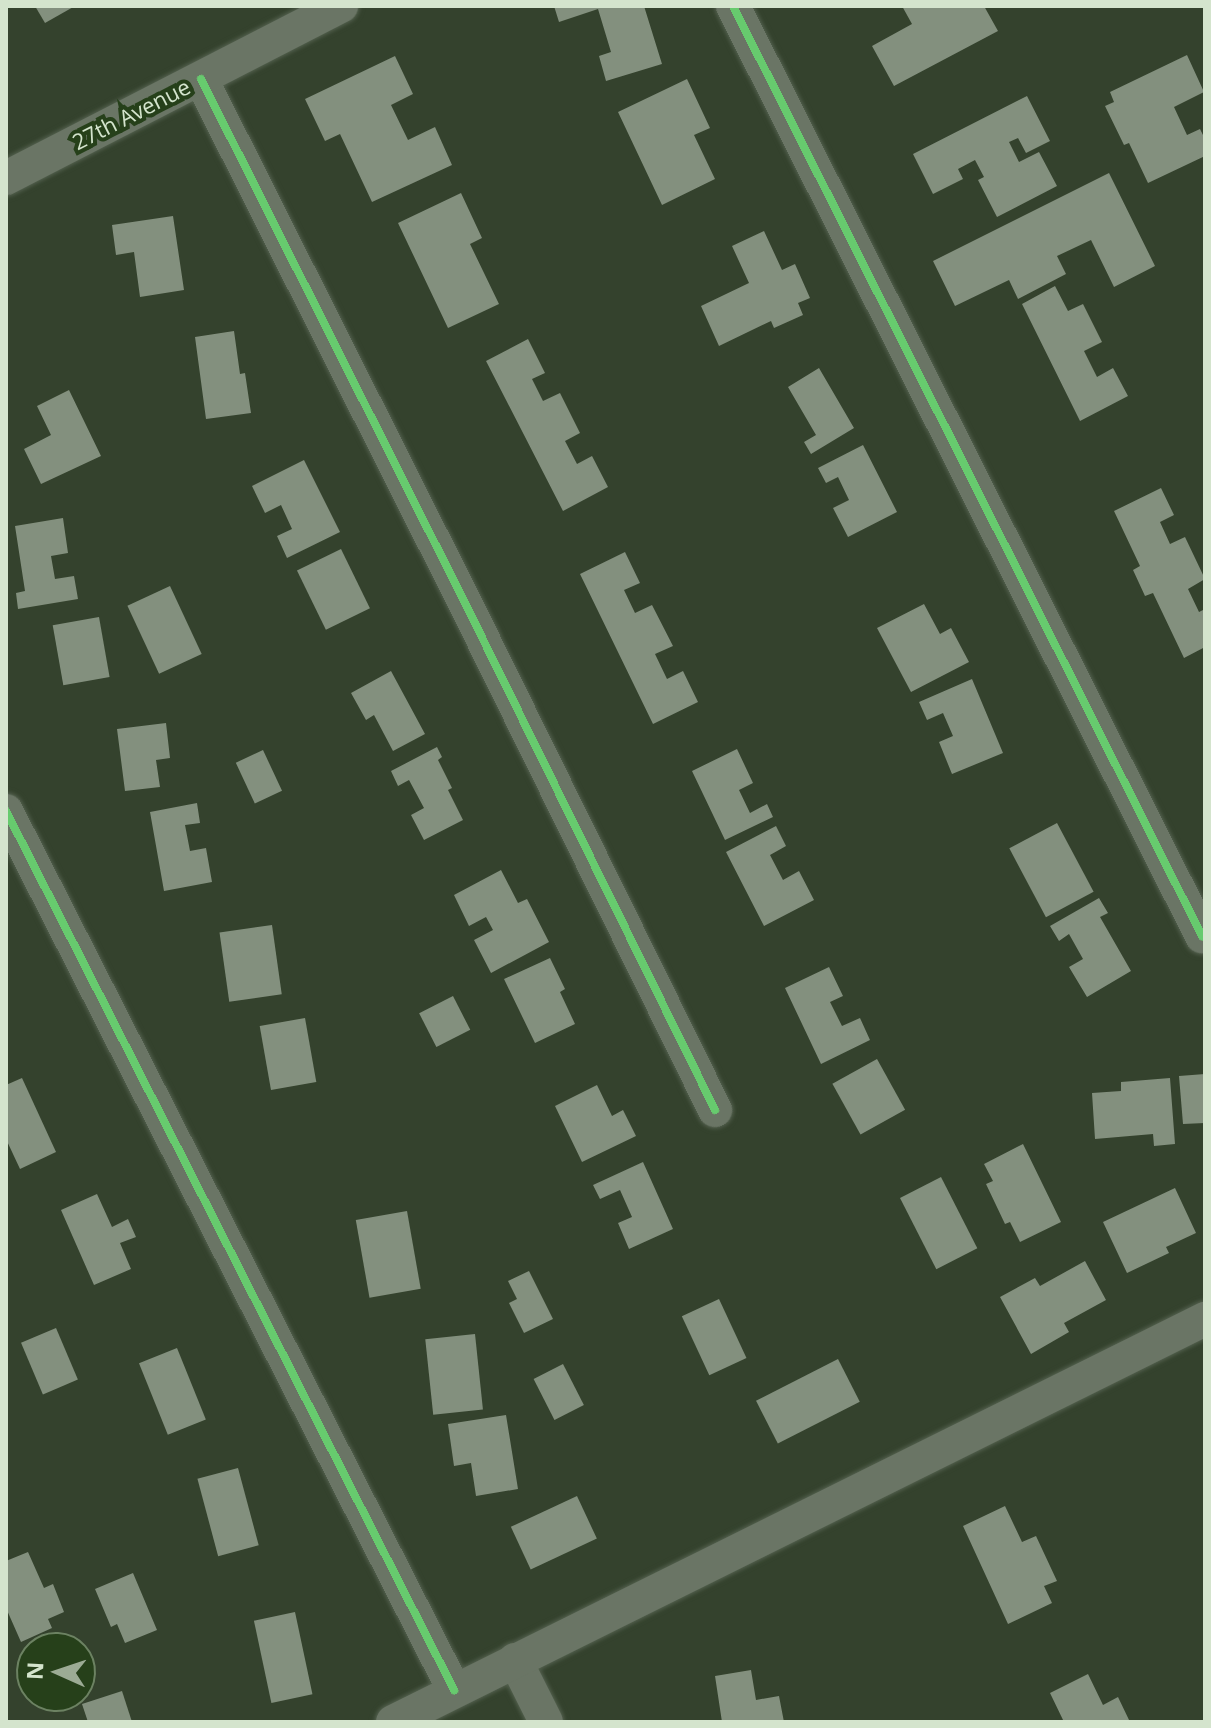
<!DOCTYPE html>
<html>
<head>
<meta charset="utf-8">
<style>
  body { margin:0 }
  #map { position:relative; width:1211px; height:1728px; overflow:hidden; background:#34422d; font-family:"Open Sans",sans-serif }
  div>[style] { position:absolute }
  .building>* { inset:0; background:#83907e; transform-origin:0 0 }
  .roads { filter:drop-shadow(0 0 2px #53604e) drop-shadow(0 0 2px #53604e) }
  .minor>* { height:34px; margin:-17px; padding:0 17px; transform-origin:17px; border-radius:17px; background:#6a7565 }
  .cycleway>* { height:8px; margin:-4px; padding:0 4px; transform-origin:4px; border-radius:4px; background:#67ca6e }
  span { translate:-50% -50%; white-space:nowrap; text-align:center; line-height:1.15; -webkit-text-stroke:8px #26401a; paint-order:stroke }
  .street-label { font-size:22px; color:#d4e4cd }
  .frame { position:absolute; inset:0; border:8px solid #d4e4cd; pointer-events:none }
  .north { position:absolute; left:16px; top:1632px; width:80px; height:80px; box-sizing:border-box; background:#26401a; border:2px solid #6c8262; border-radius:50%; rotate:273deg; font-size:22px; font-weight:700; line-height:32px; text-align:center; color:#d4e4cd }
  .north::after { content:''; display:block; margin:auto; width:28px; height:36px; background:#9cab95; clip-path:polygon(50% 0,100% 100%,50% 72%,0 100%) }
</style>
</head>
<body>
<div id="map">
  <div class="building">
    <i style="clip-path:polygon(35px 6px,75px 6px,45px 23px)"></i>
    <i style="clip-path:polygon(554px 6px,644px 6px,662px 64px,606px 81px,599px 56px,611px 52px,598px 9px,559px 22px)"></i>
    <i style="clip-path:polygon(902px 6px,984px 6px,998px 31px,894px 86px,872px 46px,912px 24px)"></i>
    <i style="clip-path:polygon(1187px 55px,1204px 92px,1174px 107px,1187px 135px,1200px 129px,1205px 139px,1205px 156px,1148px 183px,1129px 143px,1124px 145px,1105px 106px,1114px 102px,1110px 92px)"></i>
    <i style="clip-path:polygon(395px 56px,413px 94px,391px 105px,408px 140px,435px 127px,452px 165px,372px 202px,340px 134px,325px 141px,305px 99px)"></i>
    <i style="clip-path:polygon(687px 79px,710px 128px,694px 135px,715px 179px,662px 205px,618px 112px)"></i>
    <i style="clip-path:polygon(1027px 96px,1050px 141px,1026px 153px,1018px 138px,1009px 142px,1019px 162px,1039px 152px,1057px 186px,997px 217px,978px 180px,984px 177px,975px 160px,958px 169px,963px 179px,933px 194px,913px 154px)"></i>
    <i style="clip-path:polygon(1109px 173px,1155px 266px,1114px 287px,1091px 240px,1057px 256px,1066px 274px,1018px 299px,1009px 280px,955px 306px,933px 261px)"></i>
    <i style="clip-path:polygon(461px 193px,482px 238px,470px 244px,499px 304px,448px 328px,398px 223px)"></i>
    <i style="clip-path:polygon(173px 216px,184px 290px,140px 297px,134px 252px,116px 255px,112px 225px)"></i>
    <i style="clip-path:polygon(764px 231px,782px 270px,795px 264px,810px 298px,798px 303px,803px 315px,774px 328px,771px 321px,719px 346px,701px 306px,749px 283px,732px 246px)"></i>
    <i style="clip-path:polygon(1055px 286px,1068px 311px,1083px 304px,1102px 342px,1084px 351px,1097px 377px,1113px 368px,1128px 396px,1080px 421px,1022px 304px)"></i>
    <i style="clip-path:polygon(234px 331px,240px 374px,245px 373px,251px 413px,206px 419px,195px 337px)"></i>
    <i style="clip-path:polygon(528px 339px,545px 373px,532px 379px,543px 401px,560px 393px,580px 433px,565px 441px,577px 464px,592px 456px,608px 487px,563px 511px,486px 361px)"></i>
    <i style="clip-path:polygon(819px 368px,854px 428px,811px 454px,804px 442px,816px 435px,788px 387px)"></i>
    <i style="clip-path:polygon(69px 390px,101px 456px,41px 484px,24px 449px,51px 435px,37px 406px)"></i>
    <i style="clip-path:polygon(863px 445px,897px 512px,848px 537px,833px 508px,849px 500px,838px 477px,826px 483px,818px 468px)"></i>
    <i style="clip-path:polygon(304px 460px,340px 532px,287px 558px,277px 536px,292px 529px,281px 505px,265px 513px,252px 486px)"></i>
    <i style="clip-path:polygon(1161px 488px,1174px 515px,1160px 522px,1170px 544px,1185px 537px,1205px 579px,1188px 589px,1199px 612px,1205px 609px,1205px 647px,1184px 658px,1153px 593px,1145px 596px,1133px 570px,1140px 566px,1114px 511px)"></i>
    <i style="clip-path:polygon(63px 518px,68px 553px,51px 556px,55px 579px,74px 576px,78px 599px,18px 609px,16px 593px,25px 591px,15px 526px)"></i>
    <i style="left:341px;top:549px;width:66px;height:49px;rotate:64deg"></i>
    <i style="clip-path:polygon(625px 552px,640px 583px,624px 590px,635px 613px,652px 605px,673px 646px,655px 654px,667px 679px,683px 671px,698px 702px,653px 724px,580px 574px)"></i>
    <i style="left:170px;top:586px;width:75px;height:47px;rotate:65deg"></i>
    <i style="clip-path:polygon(924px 604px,940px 634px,951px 628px,969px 662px,911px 692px,877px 628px)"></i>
    <i style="left:99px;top:617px;width:61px;height:47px;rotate:80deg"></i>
    <i style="clip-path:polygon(391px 671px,425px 734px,393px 751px,374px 715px,366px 720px,351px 693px)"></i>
    <i style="clip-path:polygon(972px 679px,1003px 753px,952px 774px,939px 742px,953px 736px,943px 713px,927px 720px,919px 702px)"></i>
    <i style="clip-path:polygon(166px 723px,170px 758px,156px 760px,160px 787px,125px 791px,117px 729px)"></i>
    <i style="clip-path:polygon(437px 747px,442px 757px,438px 760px,452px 788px,448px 790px,463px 820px,424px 840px,411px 815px,424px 808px,409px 780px,398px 786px,391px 771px)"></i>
    <i style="clip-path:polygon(737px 749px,753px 783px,739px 790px,750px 813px,767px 804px,773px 817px,725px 840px,692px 771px)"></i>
    <i style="left:263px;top:750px;width:45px;height:30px;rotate:65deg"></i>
    <i style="clip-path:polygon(197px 803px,200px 823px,185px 825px,190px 851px,206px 848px,212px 882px,164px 891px,150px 812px)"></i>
    <i style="left:1057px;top:823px;width:78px;height:54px;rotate:62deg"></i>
    <i style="clip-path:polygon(776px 826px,786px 846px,770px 855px,783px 880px,799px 871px,814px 900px,764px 926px,726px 852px)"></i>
    <i style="clip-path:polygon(501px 870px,518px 903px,527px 899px,549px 942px,491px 973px,474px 940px,493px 930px,486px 917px,469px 926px,454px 895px)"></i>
    <i style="clip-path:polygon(1099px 898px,1108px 913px,1100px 917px,1131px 971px,1087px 997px,1069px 967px,1083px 959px,1069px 934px,1059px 941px,1050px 926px)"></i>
    <i style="left:272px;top:925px;width:70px;height:53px;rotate:82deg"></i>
    <i style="clip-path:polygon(550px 958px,565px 989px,560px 992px,575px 1024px,535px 1043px,504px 979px)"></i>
    <i style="clip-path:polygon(829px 967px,843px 996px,830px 1002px,842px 1026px,860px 1018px,870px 1040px,821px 1064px,785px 988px)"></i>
    <i style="left:453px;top:996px;width:38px;height:38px;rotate:63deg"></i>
    <i style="left:305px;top:1018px;width:65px;height:46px;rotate:80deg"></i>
    <i style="left:877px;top:1059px;width:58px;height:51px;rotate:61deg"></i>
    <i style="clip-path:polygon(1205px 1074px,1205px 1123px,1183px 1124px,1179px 1076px)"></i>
    <i style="clip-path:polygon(22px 1078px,56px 1152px,20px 1169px,6px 1139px,6px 1085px)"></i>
    <i style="clip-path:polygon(1170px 1078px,1175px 1144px,1154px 1146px,1153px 1134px,1095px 1139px,1092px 1093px,1121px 1091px,1121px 1082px)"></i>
    <i style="clip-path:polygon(597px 1085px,612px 1116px,623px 1110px,636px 1136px,582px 1162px,555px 1106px)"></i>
    <i style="clip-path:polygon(1023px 1144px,1061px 1222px,1020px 1242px,1010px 1222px,1005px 1224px,986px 1184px,993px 1181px,984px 1164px)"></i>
    <i style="clip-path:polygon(643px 1162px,673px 1229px,629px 1249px,618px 1223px,632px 1217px,620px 1190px,600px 1199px,593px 1185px)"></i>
    <i style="left:941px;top:1177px;width:80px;height:46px;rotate:63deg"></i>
    <i style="clip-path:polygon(1175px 1188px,1196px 1233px,1166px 1247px,1169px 1253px,1127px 1273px,1103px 1222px)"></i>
    <i style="clip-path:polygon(97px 1194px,112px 1227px,128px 1219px,136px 1237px,120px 1243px,131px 1269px,94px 1285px,61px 1210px)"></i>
    <i style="left:407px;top:1211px;width:79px;height:52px;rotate:80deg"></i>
    <i style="clip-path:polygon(1085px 1261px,1106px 1300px,1064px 1323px,1069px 1332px,1031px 1354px,1000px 1297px,1035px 1278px,1040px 1286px)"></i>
    <i style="clip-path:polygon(529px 1271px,553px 1319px,524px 1333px,509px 1303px,517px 1299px,508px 1281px)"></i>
    <i style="left:719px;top:1299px;width:65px;height:41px;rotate:65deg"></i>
    <i style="left:56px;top:1328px;width:56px;height:38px;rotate:67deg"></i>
    <i style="left:475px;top:1334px;width:76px;height:50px;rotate:84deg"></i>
    <i style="left:177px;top:1348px;width:77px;height:41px;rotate:68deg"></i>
    <i style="left:838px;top:1359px;width:48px;height:92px;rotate:63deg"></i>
    <i style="left:563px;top:1364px;width:46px;height:33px;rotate:63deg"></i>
    <i style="clip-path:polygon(506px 1415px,518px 1489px,476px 1496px,471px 1463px,454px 1466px,448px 1424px)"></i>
    <i style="left:238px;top:1468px;width:80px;height:42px;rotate:75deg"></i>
    <i style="left:577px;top:1496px;width:47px;height:73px;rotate:65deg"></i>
    <i style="clip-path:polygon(1005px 1506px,1022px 1542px,1036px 1536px,1057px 1581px,1044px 1586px,1052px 1603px,1008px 1624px,963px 1526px)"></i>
    <i style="clip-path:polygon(28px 1552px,44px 1588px,53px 1584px,64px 1612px,48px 1619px,52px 1628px,21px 1642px,6px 1608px,6px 1561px)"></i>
    <i style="clip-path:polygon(133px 1573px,157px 1630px,125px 1643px,117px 1624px,111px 1627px,95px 1589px)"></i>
    <i style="left:295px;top:1612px;width:84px;height:42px;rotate:78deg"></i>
    <i style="clip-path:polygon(751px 1670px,756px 1700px,779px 1696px,784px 1722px,722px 1722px,715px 1676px)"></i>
    <i style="clip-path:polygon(1088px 1674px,1103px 1705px,1118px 1697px,1130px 1722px,1064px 1722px,1050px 1693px)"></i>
    <i style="clip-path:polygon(122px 1691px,132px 1722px,88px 1722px,82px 1704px)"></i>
  </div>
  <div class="roads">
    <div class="minor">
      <i style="left:733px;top:6px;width:1042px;rotate:63.24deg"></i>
      <i style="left:201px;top:79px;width:591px;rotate:63.26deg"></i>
      <i style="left:467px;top:607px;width:561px;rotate:63.75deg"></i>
      <i style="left:6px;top:178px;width:377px;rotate:-27.2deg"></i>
      <i style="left:6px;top:811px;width:987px;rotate:62.99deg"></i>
      <i style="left:515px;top:1660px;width:69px;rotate:63.4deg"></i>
      <i style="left:393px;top:1722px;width:907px;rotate:-26.4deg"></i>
    </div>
  </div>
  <div class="cycleway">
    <i style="left:733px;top:6px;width:1042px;rotate:63.24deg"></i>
    <i style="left:201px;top:79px;width:591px;rotate:63.26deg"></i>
    <i style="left:467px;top:607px;width:561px;rotate:63.75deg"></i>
    <i style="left:6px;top:811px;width:987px;rotate:62.99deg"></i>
  </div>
  <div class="street-label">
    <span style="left:131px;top:114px;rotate:-27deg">27th Avenue</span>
  </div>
  <div class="frame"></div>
  <div class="north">N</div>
</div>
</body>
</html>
